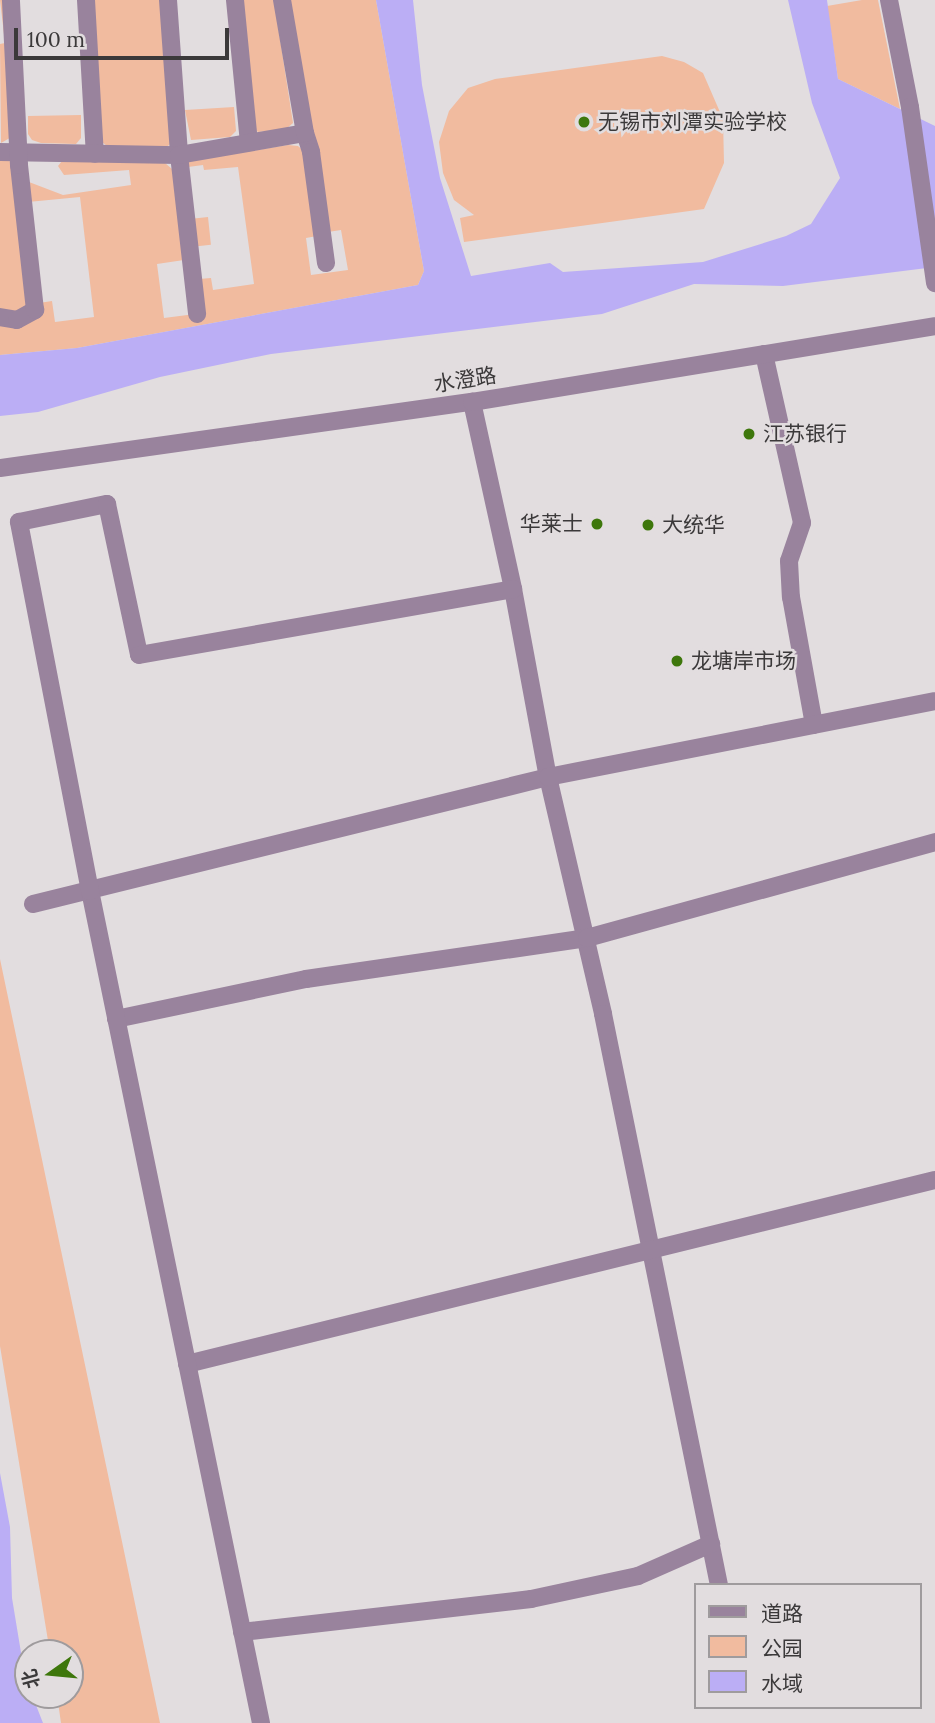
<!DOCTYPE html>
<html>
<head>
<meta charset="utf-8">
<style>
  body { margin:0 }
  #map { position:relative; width:935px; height:1723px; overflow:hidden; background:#e2dddf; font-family:Lora,"Noto Sans SC",serif }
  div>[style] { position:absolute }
  .green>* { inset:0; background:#f1bb9f; transform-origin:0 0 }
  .water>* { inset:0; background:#bbaef5 }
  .minor>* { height:18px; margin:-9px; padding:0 9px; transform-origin:9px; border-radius:9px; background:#99839d }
  .dots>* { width:19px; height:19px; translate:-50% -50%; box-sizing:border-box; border:4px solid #e2dddf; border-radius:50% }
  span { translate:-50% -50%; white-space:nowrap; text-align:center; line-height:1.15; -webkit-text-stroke:5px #e2dddf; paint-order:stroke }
  .poi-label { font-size:21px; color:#3b393a }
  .left { translate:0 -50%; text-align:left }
  .right { translate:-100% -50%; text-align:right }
  .street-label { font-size:21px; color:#3b393a }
  .legend { position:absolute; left:694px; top:1583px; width:228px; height:126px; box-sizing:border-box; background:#e2dddf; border:2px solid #9f9b9d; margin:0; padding:9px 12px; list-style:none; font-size:21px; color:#3b393a }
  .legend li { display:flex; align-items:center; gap:14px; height:35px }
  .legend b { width:35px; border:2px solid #9f9b9d }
  .north { position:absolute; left:14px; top:1639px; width:70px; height:70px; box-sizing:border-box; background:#e2dddf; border:2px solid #9f9b9d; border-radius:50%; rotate:255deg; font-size:19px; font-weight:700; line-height:28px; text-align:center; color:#3b393a }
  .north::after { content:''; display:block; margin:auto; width:24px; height:32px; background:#3e770c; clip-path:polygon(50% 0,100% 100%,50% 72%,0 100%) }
  .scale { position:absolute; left:14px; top:28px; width:215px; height:32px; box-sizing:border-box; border:4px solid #3b393a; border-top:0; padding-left:9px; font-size:21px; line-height:24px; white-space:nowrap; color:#3b393a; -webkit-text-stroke:5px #e2dddf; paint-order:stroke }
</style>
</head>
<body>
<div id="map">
  <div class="green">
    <i style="clip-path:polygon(0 0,8px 0,15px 135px,1px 143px,0 44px,5px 43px)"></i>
    <i style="clip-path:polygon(90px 0,163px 0,173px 141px,168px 146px,107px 146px,102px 142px)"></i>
    <i style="clip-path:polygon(239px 0,274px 0,293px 123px,286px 129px,258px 132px,251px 126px)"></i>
    <i style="clip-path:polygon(289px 0,376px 0,424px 271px,418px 285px,77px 348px,0 355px,0 323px,27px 323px,40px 317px,39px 303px,52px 301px,55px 322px,94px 317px,80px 197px,28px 202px,29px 182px,63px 195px,131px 185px,129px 170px,64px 175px,58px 166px,62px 161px,165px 163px,172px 169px,184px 260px,157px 264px,164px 318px,203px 313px,199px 279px,211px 278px,213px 290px,254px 284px,238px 167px,204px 170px,203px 165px,188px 167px,187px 161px,288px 145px,298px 146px,306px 153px,317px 236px,306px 238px,311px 275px,348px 270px,341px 230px,328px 232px)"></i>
    <i style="clip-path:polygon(862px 0,878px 0,900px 109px,838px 79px,827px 6px)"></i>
    <i style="clip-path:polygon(662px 56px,684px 62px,703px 73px,723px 119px,724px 163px,704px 209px,464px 242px,460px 218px,474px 215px,454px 200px,443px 173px,439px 142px,449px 111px,468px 88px,495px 79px)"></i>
    <i style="clip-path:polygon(234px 107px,236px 131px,230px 137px,191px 140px,185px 110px)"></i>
    <i style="clip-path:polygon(81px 115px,81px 138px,76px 144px,41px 143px,32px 140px,28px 134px,28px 116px)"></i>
    <i style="clip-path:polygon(0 157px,9px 160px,13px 168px,27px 311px,0 311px)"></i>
    <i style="left:208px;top:217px;width:28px;height:16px;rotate:84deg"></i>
    <i style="clip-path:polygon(0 959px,160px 1723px,61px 1723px,57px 1695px,70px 1695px,70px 1653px,50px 1653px,0 1346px)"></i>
  </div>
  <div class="water">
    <i style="clip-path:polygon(376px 0,413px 0,422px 85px,440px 178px,471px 276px,550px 263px,563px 272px,703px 262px,786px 236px,811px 224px,840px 178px,812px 103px,788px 0,827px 0,838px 79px,935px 126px,935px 267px,783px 286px,694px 284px,602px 314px,271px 354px,160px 377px,38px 412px,0 416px,0 355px,77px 348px,418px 285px,424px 271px)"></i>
    <i style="clip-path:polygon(0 1473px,10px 1527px,12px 1598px,28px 1695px,32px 1695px,43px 1723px,0 1723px)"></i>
  </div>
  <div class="minor">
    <i style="left:86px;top:0;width:154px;rotate:86.7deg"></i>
    <i style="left:168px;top:0;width:155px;rotate:85.9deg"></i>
    <i style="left:179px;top:155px;width:160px;rotate:83.5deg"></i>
    <i style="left:235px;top:0;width:143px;rotate:84.4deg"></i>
    <i style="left:889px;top:0;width:109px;rotate:78.9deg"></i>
    <i style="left:910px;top:107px;width:178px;rotate:81.9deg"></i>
    <i style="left:305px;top:133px;width:20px;rotate:72deg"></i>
    <i style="left:311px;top:152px;width:112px;rotate:82.3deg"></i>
    <i style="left:0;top:152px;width:179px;rotate:1deg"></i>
    <i style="left:179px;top:155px;width:128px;rotate:-9.9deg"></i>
    <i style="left:305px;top:133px;width:135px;rotate:-99.8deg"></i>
    <i style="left:0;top:317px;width:17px;rotate:10deg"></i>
    <i style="left:17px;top:320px;width:21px;rotate:-29deg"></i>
    <i style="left:35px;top:310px;width:146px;rotate:-96.3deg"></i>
    <i style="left:19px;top:165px;width:165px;rotate:-92.8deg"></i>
    <i style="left:764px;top:354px;width:173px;rotate:77.3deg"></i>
    <i style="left:802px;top:523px;width:40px;rotate:108.9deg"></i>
    <i style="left:789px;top:561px;width:36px;rotate:87deg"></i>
    <i style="left:791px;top:597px;width:130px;rotate:79.8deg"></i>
    <i style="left:472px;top:402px;width:191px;rotate:77.6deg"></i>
    <i style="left:513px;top:589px;width:191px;rotate:79.5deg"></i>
    <i style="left:548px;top:777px;width:243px;rotate:76.9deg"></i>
    <i style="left:603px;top:1014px;width:583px;rotate:78.52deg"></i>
    <i style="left:0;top:468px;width:477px;rotate:-8deg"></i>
    <i style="left:472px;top:402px;width:469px;rotate:-9.3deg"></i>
    <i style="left:33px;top:904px;width:530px;rotate:-13.85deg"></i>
    <i style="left:548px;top:777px;width:394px;rotate:-11.1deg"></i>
    <i style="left:116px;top:1019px;width:194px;rotate:-11.9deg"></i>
    <i style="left:306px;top:979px;width:284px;rotate:-8.3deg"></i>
    <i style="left:587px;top:938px;width:361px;rotate:-15.4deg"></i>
    <i style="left:187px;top:1364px;width:770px;rotate:-13.82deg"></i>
    <i style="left:242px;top:1632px;width:291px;rotate:-6.5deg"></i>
    <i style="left:531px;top:1599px;width:109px;rotate:-12.1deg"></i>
    <i style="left:638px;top:1576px;width:80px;rotate:-23.7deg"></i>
    <i style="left:261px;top:1723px;width:849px;rotate:-101.61deg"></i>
    <i style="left:90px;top:891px;width:376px;rotate:-100.9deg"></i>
    <i style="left:19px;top:522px;width:90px;rotate:-11.6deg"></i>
    <i style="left:107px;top:504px;width:154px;rotate:78deg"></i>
    <i style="left:139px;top:655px;width:380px;rotate:-10deg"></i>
  </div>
  <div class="dots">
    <i style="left:584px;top:122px;background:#3e770c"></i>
    <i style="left:749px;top:434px;background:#3e770c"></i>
    <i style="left:597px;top:524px;background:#3e770c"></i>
    <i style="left:648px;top:525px;background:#3e770c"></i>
    <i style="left:677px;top:661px;background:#3e770c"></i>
  </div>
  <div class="poi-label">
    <span class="left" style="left:598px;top:122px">无锡市刘潭实验学校</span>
    <span class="left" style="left:763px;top:434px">江苏银行</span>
    <span class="right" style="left:583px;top:524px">华莱士</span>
    <span class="left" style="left:662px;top:525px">大统华</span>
    <span class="left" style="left:691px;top:661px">龙塘岸市场</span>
  </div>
  <div class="street-label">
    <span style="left:465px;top:380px;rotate:-9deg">水澄路</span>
  </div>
  <ul class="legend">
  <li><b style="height:9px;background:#99839d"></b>道路</li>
  <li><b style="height:19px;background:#f1bb9f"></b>公园</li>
  <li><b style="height:19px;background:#bbaef5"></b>水域</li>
  </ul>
  <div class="north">北</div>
  <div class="scale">100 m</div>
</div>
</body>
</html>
